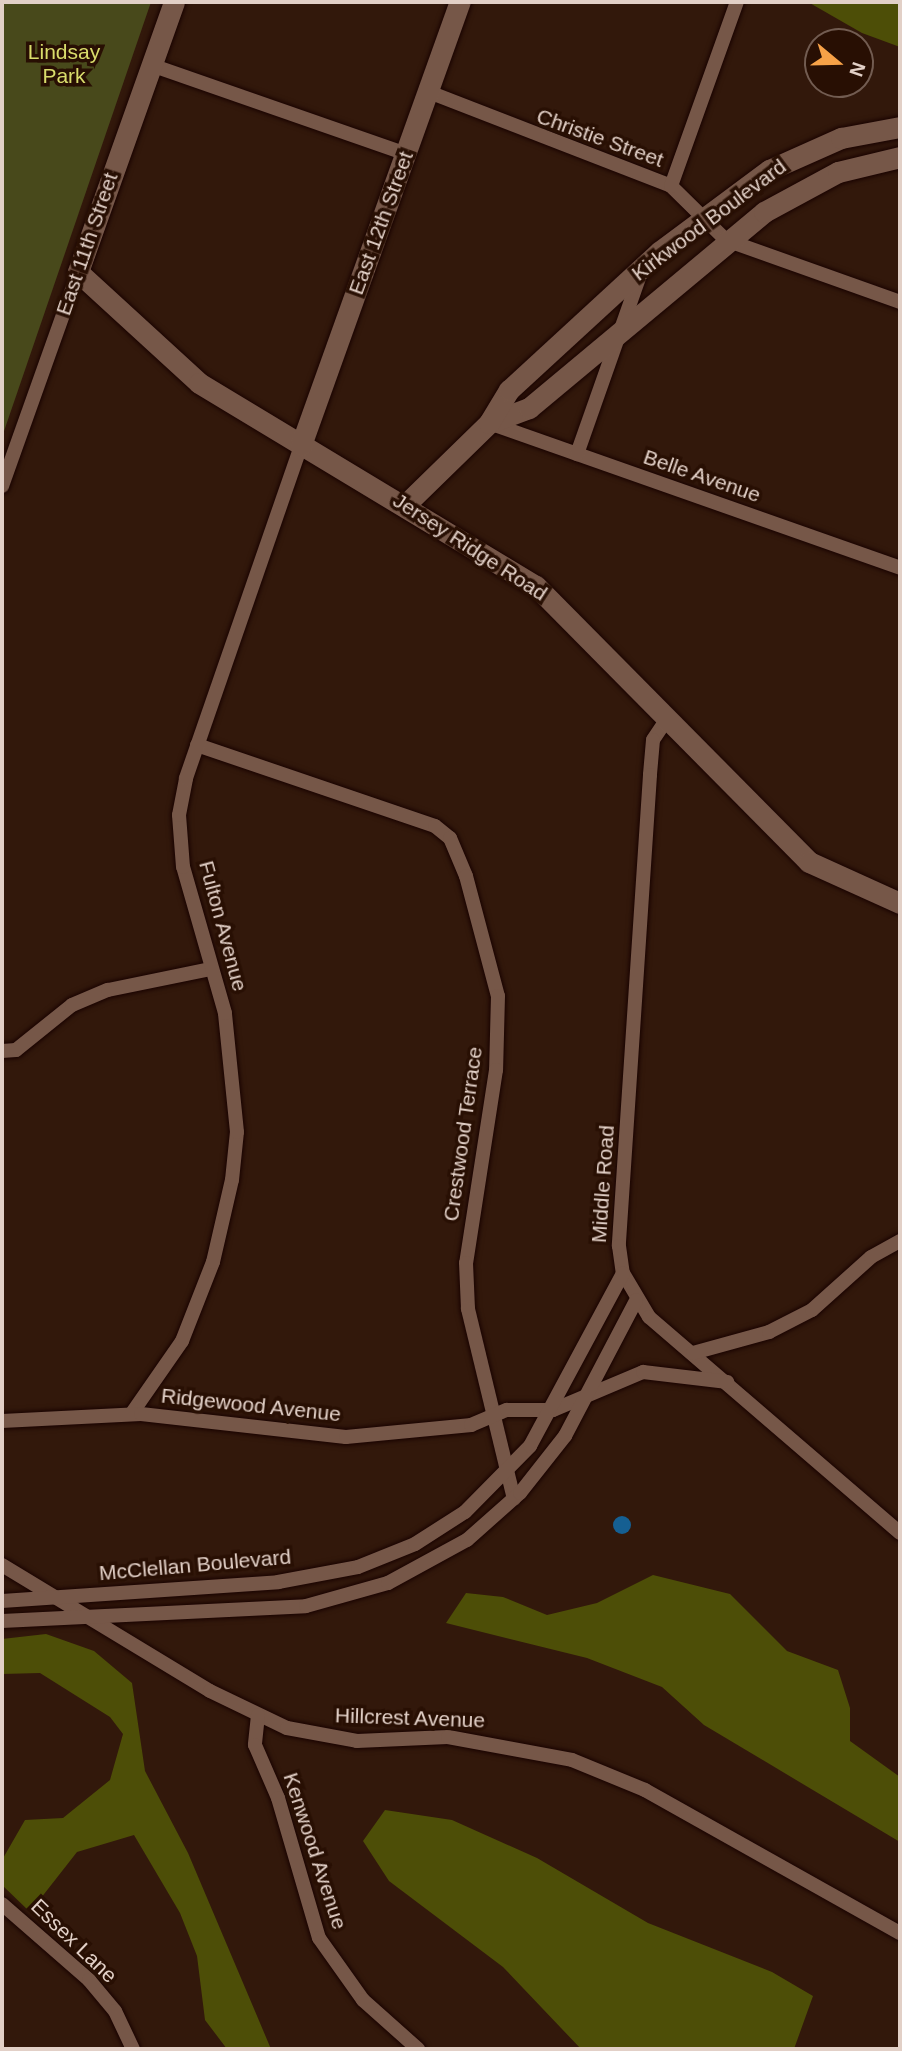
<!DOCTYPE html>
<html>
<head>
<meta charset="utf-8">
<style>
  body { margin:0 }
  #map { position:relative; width:902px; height:2051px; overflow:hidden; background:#32180b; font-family:Helvetica,sans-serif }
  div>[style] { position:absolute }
  .green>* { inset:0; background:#48491b }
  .forest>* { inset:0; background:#4d4e07 }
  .water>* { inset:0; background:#155f92 }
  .round { border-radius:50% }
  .roads { filter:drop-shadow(0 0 2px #190300) drop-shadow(0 0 2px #190300) }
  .street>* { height:14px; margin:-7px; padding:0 7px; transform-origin:7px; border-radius:7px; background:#765748 }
  .secondary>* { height:21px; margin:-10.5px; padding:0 10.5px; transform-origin:10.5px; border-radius:10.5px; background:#765748 }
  span { translate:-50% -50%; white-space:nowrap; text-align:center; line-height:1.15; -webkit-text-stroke:7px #280f03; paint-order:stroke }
  .park-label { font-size:21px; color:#d9dc6b }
  .street-label { font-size:21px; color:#e2d0c7 }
  .frame { position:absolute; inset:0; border:4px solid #e2d0c7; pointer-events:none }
  .north { position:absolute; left:804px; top:28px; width:70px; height:70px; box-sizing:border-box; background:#280f03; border:2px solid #725c51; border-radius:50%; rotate:109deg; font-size:19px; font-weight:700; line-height:28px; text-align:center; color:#e2d0c7 }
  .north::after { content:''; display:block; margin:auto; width:24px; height:32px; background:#f7a248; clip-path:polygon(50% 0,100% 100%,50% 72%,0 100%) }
</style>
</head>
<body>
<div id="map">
  <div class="green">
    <i style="clip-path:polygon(2px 2px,151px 2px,2px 437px)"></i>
  </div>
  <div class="forest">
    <i style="clip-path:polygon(808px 2px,900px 2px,900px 47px,862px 33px)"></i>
    <i style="clip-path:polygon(653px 1575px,730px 1594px,787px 1651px,838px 1670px,850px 1708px,850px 1741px,900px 1777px,900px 1842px,704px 1725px,662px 1687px,587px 1658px,446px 1623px,466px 1593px,503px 1597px,547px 1615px,597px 1603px)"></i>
    <i style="clip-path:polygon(46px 1634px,94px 1651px,132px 1683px,145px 1771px,188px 1853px,271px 2049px,227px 2049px,205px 2020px,197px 1956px,180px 1913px,134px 1835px,77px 1852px,30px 1912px,2px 1885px,2px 1860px,25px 1820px,63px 1818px,110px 1780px,123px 1734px,110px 1717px,40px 1673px,2px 1674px,2px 1639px)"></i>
    <i style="clip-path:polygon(385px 1810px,452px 1820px,537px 1858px,648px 1923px,772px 1972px,813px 1996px,794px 2049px,581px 2049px,503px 1967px,389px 1881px,363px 1841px)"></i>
  </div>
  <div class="water">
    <i class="round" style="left:613px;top:1516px;width:18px;height:18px"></i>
  </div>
  <div class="roads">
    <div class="street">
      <i style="left:151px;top:65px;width:270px;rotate:19.2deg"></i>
      <i style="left:429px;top:92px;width:260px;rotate:21.2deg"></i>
      <i style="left:671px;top:186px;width:77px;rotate:44.5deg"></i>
      <i style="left:726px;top:240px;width:185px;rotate:19.6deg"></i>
      <i style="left:671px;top:186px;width:195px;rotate:-70.3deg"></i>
      <i style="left:489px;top:423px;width:436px;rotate:19.4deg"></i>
      <i style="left:577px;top:454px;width:193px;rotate:-70.6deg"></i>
      <i style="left:2px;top:486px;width:227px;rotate:-70.4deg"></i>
      <i style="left:667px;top:719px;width:25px;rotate:124deg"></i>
      <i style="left:653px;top:740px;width:35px;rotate:95deg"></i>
      <i style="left:650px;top:775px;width:472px;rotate:93.8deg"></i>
      <i style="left:619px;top:1246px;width:27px;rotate:82deg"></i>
      <i style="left:623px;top:1273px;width:51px;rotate:59.4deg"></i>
      <i style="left:649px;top:1317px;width:331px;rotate:40.7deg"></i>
      <i style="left:197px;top:745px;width:251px;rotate:18.8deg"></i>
      <i style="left:435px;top:826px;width:19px;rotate:39deg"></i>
      <i style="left:450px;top:838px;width:41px;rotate:67.2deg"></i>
      <i style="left:466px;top:876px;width:124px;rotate:75.1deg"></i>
      <i style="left:498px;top:996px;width:74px;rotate:91.5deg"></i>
      <i style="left:496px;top:1070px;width:195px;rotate:98.8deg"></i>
      <i style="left:466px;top:1263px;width:46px;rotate:87.5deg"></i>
      <i style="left:468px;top:1309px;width:195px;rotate:76.4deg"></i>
      <i style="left:2px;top:1051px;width:14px;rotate:-4deg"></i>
      <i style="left:16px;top:1050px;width:72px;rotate:-38.8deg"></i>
      <i style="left:72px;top:1005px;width:39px;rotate:-23deg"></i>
      <i style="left:108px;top:990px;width:104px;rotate:-11.6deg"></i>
      <i style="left:693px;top:1353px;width:79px;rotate:-15.4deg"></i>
      <i style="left:769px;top:1332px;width:48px;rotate:-27.1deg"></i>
      <i style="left:812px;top:1310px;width:79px;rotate:-41.9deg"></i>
      <i style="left:871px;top:1257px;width:33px;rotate:-29deg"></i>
      <i style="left:132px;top:1413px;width:88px;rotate:-55.2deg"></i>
      <i style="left:182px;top:1341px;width:85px;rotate:-68.6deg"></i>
      <i style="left:213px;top:1262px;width:84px;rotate:-77deg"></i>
      <i style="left:232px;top:1180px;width:48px;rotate:-84.1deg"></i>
      <i style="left:237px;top:1132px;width:120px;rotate:-95.8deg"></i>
      <i style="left:225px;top:1013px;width:152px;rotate:-106deg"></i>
      <i style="left:183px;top:867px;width:52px;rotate:-94.4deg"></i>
      <i style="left:179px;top:815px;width:38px;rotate:-79deg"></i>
      <i style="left:186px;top:778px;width:352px;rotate:-70.9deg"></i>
      <i style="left:2px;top:1421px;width:139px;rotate:-2.9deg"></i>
      <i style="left:141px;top:1414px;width:206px;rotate:6.4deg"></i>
      <i style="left:346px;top:1437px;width:126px;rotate:-5.5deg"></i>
      <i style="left:471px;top:1425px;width:39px;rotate:-23deg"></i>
      <i style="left:507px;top:1410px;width:46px"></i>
      <i style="left:553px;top:1410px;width:98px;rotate:-22.9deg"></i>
      <i style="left:643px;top:1372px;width:85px;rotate:6.8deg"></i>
      <i style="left:2px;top:1565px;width:243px;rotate:31.2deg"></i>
      <i style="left:210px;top:1691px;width:85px;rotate:25.7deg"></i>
      <i style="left:287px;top:1728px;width:71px;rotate:10.5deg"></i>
      <i style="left:357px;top:1741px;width:91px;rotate:-2.5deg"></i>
      <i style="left:448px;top:1737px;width:126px;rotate:10.5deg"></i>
      <i style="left:572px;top:1760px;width:79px;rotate:22.3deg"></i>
      <i style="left:645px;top:1790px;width:292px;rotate:29.3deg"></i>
      <i style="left:2px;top:1601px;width:277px;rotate:-3.9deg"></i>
      <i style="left:278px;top:1582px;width:81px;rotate:-10.6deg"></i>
      <i style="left:358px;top:1567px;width:61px;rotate:-22deg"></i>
      <i style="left:415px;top:1544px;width:59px;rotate:-32.6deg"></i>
      <i style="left:465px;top:1512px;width:93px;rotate:-45.4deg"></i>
      <i style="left:530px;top:1446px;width:196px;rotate:-61.7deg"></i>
      <i style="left:2px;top:1621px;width:304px;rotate:-2.8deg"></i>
      <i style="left:306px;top:1606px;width:85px;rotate:-15.7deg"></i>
      <i style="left:388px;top:1583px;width:90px;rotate:-28.6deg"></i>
      <i style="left:467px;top:1540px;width:71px;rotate:-41.6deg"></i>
      <i style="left:520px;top:1493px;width:73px;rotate:-51.7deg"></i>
      <i style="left:565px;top:1436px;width:153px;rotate:-62.3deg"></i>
      <i style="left:258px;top:1715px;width:30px;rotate:96deg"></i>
      <i style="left:255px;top:1745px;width:58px;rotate:66.5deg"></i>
      <i style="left:278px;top:1798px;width:146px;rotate:73.7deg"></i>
      <i style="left:319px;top:1938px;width:76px;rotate:54.6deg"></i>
      <i style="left:363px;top:2000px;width:74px;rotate:41.7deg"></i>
      <i style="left:2px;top:1904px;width:116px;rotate:41.1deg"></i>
      <i style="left:89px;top:1980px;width:40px;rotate:50deg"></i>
      <i style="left:115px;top:2011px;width:42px;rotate:64.7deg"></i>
    </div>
    <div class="secondary">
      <i style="left:174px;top:2px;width:287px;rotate:109.6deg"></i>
      <i style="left:78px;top:272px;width:164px;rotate:42.5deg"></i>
      <i style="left:199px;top:383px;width:393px;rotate:31.1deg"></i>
      <i style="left:536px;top:586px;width:388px;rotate:45.3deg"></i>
      <i style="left:809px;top:862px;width:100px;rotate:24.3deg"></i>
      <i style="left:489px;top:423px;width:43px;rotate:-20.6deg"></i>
      <i style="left:529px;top:408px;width:306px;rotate:-39.8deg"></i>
      <i style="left:764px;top:212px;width:84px;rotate:-28.4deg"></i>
      <i style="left:838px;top:172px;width:64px;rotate:-13.6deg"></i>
      <i style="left:301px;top:445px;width:471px;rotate:-70.3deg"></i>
      <i style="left:406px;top:504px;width:116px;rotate:-44.3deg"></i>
      <i style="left:489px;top:423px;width:39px;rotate:-59deg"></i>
      <i style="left:509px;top:390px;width:204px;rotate:-42.6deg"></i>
      <i style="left:659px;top:252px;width:137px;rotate:-36.7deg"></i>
      <i style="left:769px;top:170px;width:79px;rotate:-24deg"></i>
      <i style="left:841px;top:138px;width:60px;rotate:-10.6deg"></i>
    </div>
  </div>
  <div class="park-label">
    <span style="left:64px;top:64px">Lindsay<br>Park</span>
  </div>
  <div class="street-label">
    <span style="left:600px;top:138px;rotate:20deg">Christie Street</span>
    <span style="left:709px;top:220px;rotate:-37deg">Kirkwood Boulevard</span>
    <span style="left:381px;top:223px;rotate:-70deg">East 12th Street</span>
    <span style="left:87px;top:244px;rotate:-71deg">East 11th Street</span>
    <span style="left:702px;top:476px;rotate:19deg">Belle Avenue</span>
    <span style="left:470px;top:547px;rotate:33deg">Jersey Ridge Road</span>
    <span style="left:223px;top:926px;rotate:75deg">Fulton Avenue</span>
    <span style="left:463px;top:1134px;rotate:-82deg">Crestwood Terrace</span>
    <span style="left:603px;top:1184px;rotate:-86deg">Middle Road</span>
    <span style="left:251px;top:1405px;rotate:6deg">Ridgewood Avenue</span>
    <span style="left:195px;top:1565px;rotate:-5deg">McClellan Boulevard</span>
    <span style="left:410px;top:1718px;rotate:2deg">Hillcrest Avenue</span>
    <span style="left:315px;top:1851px;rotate:72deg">Kenwood Avenue</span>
    <span style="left:74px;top:1941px;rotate:44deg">Essex Lane</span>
  </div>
  <div class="frame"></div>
  <div class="north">N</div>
</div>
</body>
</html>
